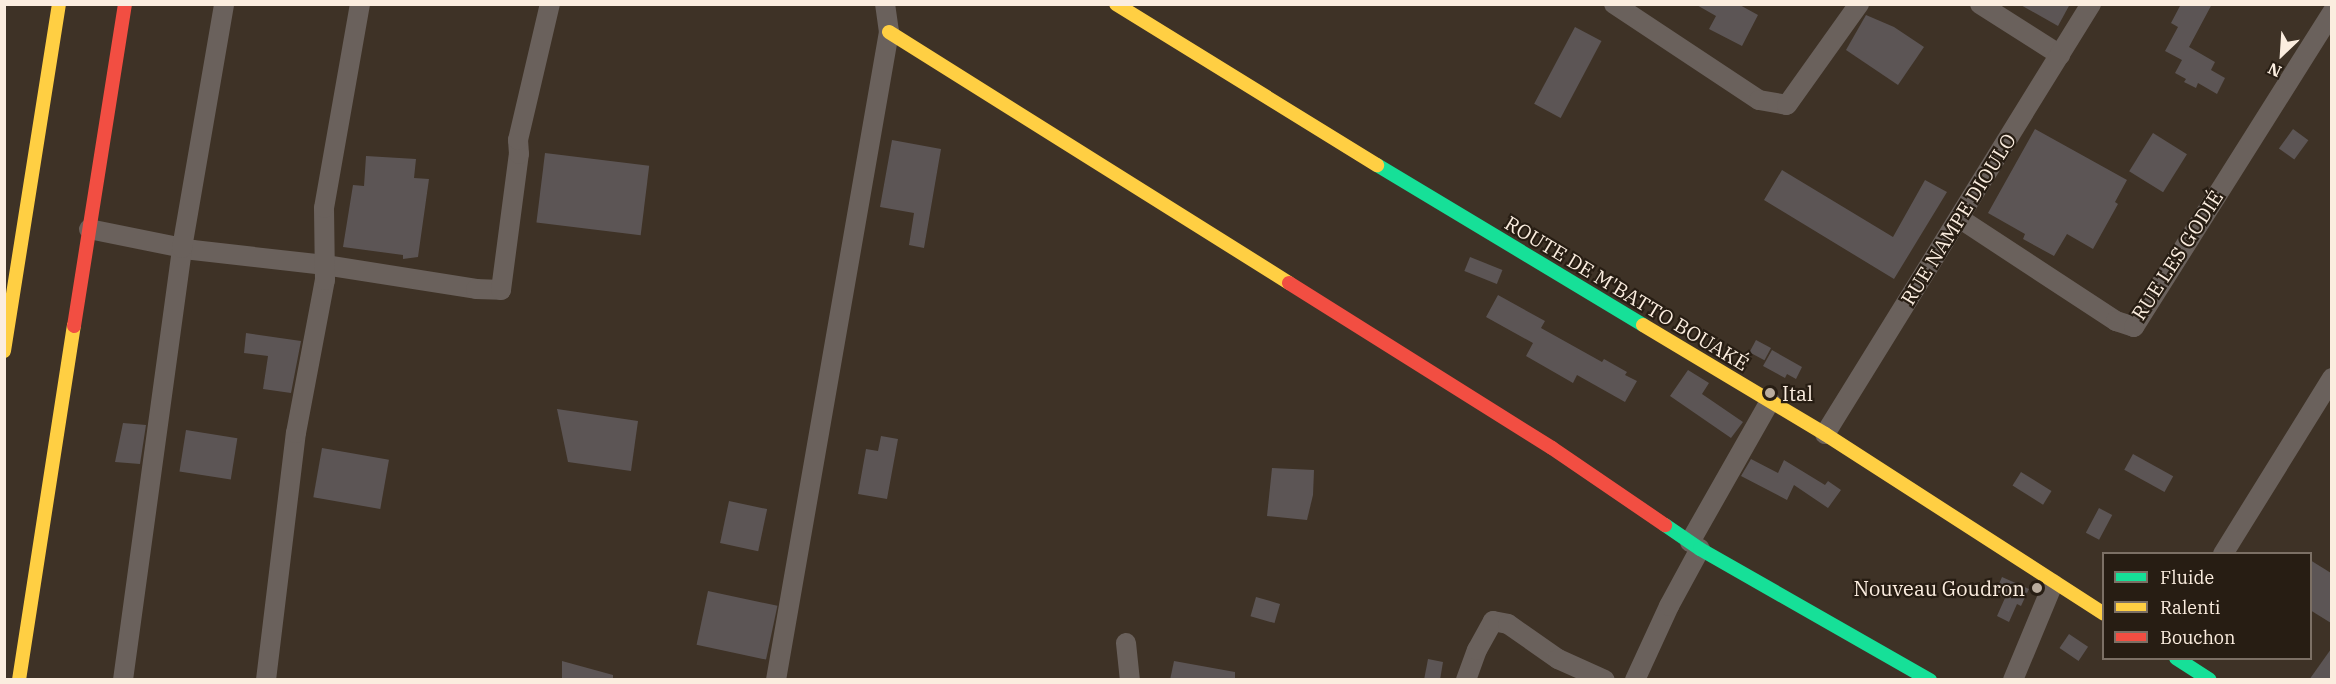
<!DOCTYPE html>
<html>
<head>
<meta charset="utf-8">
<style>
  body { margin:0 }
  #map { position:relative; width:2336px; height:684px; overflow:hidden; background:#3e3226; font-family:"IBM Plex Serif",serif }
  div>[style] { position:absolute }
  .building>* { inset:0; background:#5c5555; transform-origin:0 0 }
  .street>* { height:20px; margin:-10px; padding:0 10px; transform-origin:10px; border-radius:10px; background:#6a615c }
  .fast>* { height:14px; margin:-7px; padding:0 7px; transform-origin:7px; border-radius:7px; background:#16e098 }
  .slow>* { height:14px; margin:-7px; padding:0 7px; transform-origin:7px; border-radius:7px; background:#ffcf43 }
  .jam>* { height:14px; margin:-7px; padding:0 7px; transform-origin:7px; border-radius:7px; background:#f24e42 }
  .dots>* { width:16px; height:16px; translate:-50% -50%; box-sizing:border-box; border:3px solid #271d13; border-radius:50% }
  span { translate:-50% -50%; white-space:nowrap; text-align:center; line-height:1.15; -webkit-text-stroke:4.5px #271d13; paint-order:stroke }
  .street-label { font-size:20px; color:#fbeddf }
  .poi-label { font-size:20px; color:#fbeddf }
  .left { translate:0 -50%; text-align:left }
  .right { translate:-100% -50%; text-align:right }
  .frame { position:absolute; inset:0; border:6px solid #fbeddf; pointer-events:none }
  .legend { position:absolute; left:2102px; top:552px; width:210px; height:108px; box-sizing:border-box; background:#271d13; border:2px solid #7c7065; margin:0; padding:8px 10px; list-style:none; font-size:18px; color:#fbeddf }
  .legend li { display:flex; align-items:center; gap:12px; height:30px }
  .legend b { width:30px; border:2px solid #7c7065 }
  .north { position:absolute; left:2252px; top:24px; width:60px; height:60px; -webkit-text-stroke:4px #271d13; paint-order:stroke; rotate:205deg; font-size:16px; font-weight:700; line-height:24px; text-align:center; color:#fbeddf }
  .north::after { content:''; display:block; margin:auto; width:21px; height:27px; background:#fbeddf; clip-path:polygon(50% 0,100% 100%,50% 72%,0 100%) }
</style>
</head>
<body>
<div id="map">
  <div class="building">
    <i style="clip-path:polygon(1695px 4px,1738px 4px,1758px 15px,1742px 46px,1709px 29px,1716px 16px)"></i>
    <i style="clip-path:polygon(2019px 4px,2070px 4px,2058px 26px)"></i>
    <i style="clip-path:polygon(2181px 4px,2212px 4px,2189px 47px,2215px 62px,2211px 70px,2225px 78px,2217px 94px,2198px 83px,2196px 88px,2184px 82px,2186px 79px,2175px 73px,2182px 60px,2165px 51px,2178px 27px,2171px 23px)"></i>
    <i style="clip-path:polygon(1866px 15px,1894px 27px,1924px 47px,1898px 85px,1846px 50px)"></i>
    <i style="left:1575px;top:27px;width:30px;height:87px;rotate:28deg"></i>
    <i style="clip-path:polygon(2035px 129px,2127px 180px,2115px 202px,2118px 204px,2093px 249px,2067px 234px,2054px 256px,2023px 239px,2025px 234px,1988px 213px)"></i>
    <i style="left:2293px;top:129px;width:19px;height:24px;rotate:36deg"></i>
    <i style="left:2153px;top:133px;width:40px;height:45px;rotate:32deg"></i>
    <i style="clip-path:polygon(892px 140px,941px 149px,924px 248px,909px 245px,914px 213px,880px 207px)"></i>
    <i style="left:545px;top:153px;width:105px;height:70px;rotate:7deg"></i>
    <i style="clip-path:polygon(366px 156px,416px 159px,414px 178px,429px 179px,418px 257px,403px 259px,403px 255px,343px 247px,353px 185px,364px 186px)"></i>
    <i style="clip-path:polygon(1782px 170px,1893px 237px,1925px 180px,1947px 192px,1894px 279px,1764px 200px)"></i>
    <i style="left:1470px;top:257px;width:35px;height:15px;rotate:22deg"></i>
    <i style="clip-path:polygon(1498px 295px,1545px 321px,1541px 328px,1602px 362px,1604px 359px,1627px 372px,1625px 375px,1637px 381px,1625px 402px,1577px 375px,1573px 383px,1526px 356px,1533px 343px,1486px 317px)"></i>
    <i style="clip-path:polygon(246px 333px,301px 341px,291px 393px,263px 389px,268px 356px,244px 353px)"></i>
    <i style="left:1756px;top:340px;width:17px;height:14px;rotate:28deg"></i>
    <i style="clip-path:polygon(1772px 350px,1802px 367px,1796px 379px,1787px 374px,1785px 378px,1763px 366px)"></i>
    <i style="clip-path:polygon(1688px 370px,1709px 383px,1702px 394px,1743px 422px,1731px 438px,1670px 396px)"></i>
    <i style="clip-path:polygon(557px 409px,638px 421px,631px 471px,568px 462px)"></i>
    <i style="clip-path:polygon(123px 423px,146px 425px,140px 464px,115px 462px)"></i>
    <i style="left:186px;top:430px;width:52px;height:42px;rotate:9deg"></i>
    <i style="clip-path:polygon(881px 436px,898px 439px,887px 499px,858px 494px,866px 449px,878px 451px)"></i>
    <i style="left:322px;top:448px;width:68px;height:50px;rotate:10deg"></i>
    <i style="left:2133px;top:454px;width:46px;height:18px;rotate:29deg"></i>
    <i style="clip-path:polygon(1751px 459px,1778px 473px,1784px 460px,1825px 485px,1828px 481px,1841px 490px,1828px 508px,1794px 485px,1787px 500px,1741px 476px)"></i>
    <i style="clip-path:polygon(1272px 468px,1314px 470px,1313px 495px,1307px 520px,1267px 516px)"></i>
    <i style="left:2021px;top:472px;width:36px;height:16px;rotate:32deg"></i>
    <i style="left:729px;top:501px;width:39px;height:43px;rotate:12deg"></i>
    <i style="left:2099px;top:508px;width:15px;height:28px;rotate:28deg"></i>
    <i style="clip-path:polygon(2310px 560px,2331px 573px,2331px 623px,2310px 610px)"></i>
    <i style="clip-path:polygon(2002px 577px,2029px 589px,2021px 606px,2017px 604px,2009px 622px,1997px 616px,2005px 598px,1995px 593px)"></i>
    <i style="left:708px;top:591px;width:71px;height:55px;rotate:12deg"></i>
    <i style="left:1256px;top:597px;width:25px;height:20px;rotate:16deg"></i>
    <i style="left:2069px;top:634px;width:23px;height:17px;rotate:34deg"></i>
    <i style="clip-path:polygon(2331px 649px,2331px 680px,2309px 680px)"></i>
    <i style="clip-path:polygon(1428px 659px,1443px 662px,1440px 680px,1424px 680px)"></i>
    <i style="clip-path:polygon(562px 661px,613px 675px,613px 680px,562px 680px)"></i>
    <i style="clip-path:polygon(1174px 661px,1235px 672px,1235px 680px,1170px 680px)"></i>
  </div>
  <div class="street">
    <i style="left:1614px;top:4px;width:174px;rotate:33.5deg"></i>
    <i style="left:1759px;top:100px;width:28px;rotate:10deg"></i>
    <i style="left:1787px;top:105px;width:124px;rotate:-54.5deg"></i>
    <i style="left:1980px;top:4px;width:95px;rotate:32.5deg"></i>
    <i style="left:1959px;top:218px;width:188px;rotate:33.3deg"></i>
    <i style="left:2116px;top:321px;width:19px;rotate:18deg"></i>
    <i style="left:2134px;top:327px;width:372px;rotate:-57.8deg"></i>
    <i style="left:89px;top:229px;width:106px;rotate:11.4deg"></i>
    <i style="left:193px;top:250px;width:133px;rotate:6.5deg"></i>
    <i style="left:325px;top:265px;width:153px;rotate:9deg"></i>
    <i style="left:476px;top:289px;width:25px;rotate:2deg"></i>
    <i style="left:501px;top:290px;width:137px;rotate:-82.5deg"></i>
    <i style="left:519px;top:154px;width:14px;rotate:-94deg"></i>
    <i style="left:518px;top:140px;width:140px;rotate:-76.8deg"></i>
    <i style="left:1825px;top:434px;width:506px;rotate:-58.26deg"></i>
    <i style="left:1690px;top:542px;width:162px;rotate:-60.4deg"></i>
    <i style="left:2223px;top:554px;width:207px;rotate:-58.2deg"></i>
    <i style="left:1126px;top:643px;width:37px;rotate:84deg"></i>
    <i style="left:123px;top:680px;width:436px;rotate:-82.2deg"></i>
    <i style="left:182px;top:248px;width:248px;rotate:-80.2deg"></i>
    <i style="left:266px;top:680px;width:249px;rotate:-83.1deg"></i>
    <i style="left:296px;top:433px;width:156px;rotate:-79.3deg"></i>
    <i style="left:325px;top:280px;width:72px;rotate:-90.8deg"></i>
    <i style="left:324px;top:208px;width:207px;rotate:-80deg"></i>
    <i style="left:776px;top:680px;width:658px;rotate:-80.11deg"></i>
    <i style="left:889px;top:32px;width:28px;rotate:-98deg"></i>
    <i style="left:1466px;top:680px;width:32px;rotate:-70deg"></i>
    <i style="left:1477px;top:650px;width:33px;rotate:-61deg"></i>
    <i style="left:1493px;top:621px;width:15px;rotate:11deg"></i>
    <i style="left:1508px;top:624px;width:61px;rotate:35deg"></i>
    <i style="left:1558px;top:659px;width:51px;rotate:24.1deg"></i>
    <i style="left:1635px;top:680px;width:81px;rotate:-65.3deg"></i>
    <i style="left:1669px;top:606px;width:65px;rotate:-61.5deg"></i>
    <i style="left:2013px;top:680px;width:104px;rotate:-67.4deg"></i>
  </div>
  <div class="fast">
    <i style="left:1377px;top:165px;width:310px;rotate:31deg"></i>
    <i style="left:1665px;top:525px;width:42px;rotate:34.4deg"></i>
    <i style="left:1700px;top:549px;width:265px;rotate:29.7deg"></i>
    <i style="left:2176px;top:658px;width:40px;rotate:32.9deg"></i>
  </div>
  <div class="slow">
    <i style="left:1116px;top:4px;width:307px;rotate:31.7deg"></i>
    <i style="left:889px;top:32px;width:472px;rotate:32.1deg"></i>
    <i style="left:1643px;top:325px;width:212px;rotate:30.9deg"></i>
    <i style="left:1825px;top:434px;width:332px;rotate:32.8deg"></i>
    <i style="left:4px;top:351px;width:351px;rotate:-81deg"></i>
    <i style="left:19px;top:680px;width:358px;rotate:-81.2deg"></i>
  </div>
  <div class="jam">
    <i style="left:1289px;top:283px;width:310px;rotate:32.1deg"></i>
    <i style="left:1552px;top:448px;width:137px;rotate:34.3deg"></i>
    <i style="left:74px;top:326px;width:326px;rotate:-81deg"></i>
  </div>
  <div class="dots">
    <i style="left:1770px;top:393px;background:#b9ac9e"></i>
    <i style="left:2037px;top:588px;background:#b9ac9e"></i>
  </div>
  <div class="street-label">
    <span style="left:1958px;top:219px;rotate:-58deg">RUE NAMPE DIOULO</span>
    <span style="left:2177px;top:255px;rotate:-57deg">RUE LES GODIÉ</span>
    <span style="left:1627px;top:293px;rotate:31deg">ROUTE DE M'BATTO BOUAKÉ</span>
  </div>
  <div class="poi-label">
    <span class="left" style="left:1782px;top:393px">Ital</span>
    <span class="right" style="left:2025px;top:588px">Nouveau Goudron</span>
  </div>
  <div class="frame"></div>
  <ul class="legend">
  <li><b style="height:8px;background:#16e098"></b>Fluide</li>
  <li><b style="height:8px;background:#ffcf43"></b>Ralenti</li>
  <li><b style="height:8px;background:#f24e42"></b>Bouchon</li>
  </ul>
  <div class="north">N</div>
</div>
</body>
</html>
